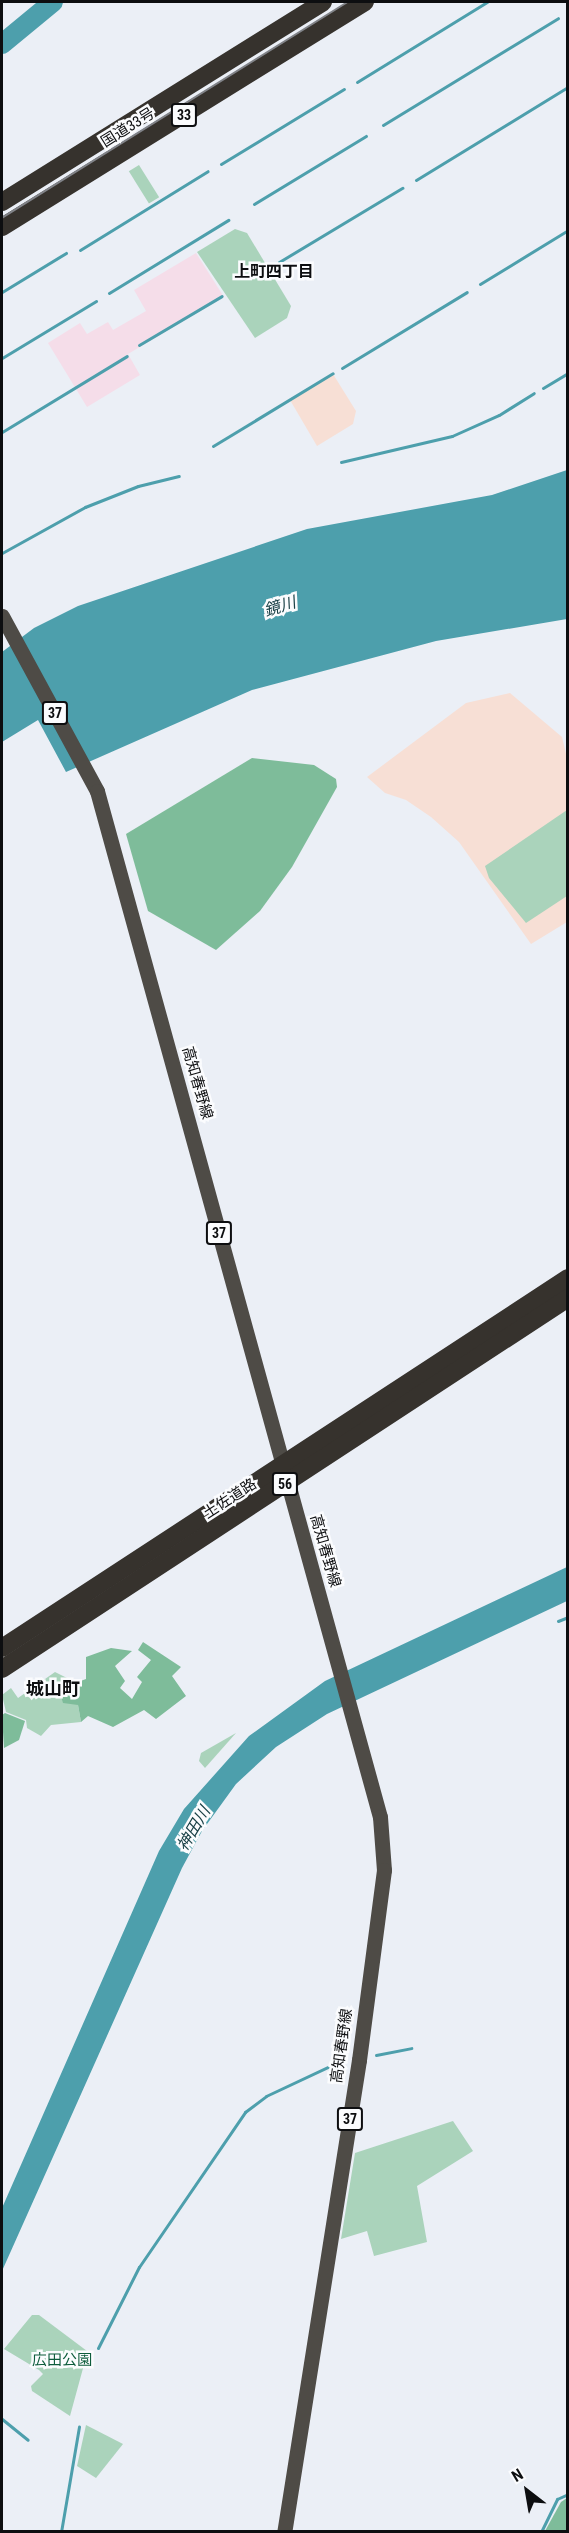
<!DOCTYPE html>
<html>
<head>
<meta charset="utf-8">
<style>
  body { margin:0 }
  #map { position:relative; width:569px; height:2533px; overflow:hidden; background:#ebeff6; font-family:"Roboto Condensed","Noto Sans JP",sans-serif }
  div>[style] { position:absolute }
  .education>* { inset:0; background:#f7dfd5 }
  .medical>* { inset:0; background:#f5dde9 }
  .green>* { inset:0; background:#aad3bb; transform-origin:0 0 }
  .forest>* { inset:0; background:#7ebc9a }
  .water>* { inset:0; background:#4d9fac }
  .stream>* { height:3px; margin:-1.5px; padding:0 1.5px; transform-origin:1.5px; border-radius:1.5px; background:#4d9fac }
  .river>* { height:20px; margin:-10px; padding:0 10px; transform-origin:10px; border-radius:10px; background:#4d9fac }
  .primary>* { height:15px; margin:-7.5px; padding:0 7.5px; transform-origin:7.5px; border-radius:7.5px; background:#4e4b46 }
  .highway>* { height:18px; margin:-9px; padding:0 9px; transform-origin:9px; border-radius:9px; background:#36322d }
  .tram>* { height:1.5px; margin:-0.75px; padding:0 0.75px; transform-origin:0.75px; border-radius:0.75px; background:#818388 }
  span { translate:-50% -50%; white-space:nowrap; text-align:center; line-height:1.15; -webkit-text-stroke:5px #fbfcfe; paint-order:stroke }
  .shield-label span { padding:2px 4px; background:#fbfcfe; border:2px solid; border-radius:4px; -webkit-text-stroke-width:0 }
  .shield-label { font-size:14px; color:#0d0e10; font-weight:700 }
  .street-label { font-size:15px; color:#0d0e10 }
  .park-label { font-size:15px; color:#0e5c3c }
  .neighbourhood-label { font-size:16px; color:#0d0e10; font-weight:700 }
  .water-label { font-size:16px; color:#1a4147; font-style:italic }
  .quarter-label { font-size:18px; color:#0d0e10; font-weight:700 }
  .frame { position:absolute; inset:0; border:3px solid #0d0e10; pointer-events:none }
  .north { position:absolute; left:497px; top:2461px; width:60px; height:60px; -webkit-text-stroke:4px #fbfcfe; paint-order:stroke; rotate:329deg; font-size:16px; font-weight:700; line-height:24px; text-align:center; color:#0d0e10 }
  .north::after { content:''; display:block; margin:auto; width:21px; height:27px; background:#0d0e10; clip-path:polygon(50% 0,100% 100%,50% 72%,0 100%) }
</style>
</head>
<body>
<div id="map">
  <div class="education">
    <i style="clip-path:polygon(333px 374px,356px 411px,353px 424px,317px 446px,290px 400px)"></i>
    <i style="clip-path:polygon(510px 693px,562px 737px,568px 762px,567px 922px,531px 944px,459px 842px,431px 817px,406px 800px,385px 793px,367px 777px,466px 703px)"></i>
  </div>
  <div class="medical">
    <i style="clip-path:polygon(196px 253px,224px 297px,128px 354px,140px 375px,87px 407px,48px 343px,80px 323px,87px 334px,108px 322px,113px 330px,146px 311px,134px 290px)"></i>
  </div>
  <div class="green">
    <i style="left:139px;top:165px;width:38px;height:12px;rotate:58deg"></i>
    <i style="clip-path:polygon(235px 229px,247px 233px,291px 306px,287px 318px,255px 338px,197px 252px)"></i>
    <i style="clip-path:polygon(567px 810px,567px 896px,526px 923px,489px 878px,485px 866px)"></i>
    <i style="clip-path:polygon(55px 1672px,77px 1683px,59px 1689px,78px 1705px,81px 1722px,51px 1725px,41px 1736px,27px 1728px,26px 1720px,6px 1712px,2px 1695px,11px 1688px,18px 1698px)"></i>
    <i style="clip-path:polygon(236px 1733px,205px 1768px,199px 1761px,201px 1753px)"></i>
    <i style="clip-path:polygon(453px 2121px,473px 2151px,417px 2186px,427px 2242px,374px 2256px,367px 2231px,341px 2239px,355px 2153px)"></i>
    <i style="clip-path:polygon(32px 2315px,39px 2315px,91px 2354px,85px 2361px,70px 2416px,32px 2391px,31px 2386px,43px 2374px,39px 2370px,4px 2349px)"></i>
    <i style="clip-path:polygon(86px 2425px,123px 2444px,96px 2478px,77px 2466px)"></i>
  </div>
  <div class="forest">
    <i style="clip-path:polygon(252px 758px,314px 765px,336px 779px,337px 787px,292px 867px,260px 911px,216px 950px,148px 911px,126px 834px)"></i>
    <i style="clip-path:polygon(143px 1642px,181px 1667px,172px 1676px,186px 1696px,156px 1719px,144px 1710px,113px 1727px,88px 1716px,81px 1722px,78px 1705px,63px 1703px,59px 1689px,86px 1679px,86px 1657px,111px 1648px,132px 1651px,115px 1666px,125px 1681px,120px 1688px,132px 1699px,142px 1682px,137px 1677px,151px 1660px,138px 1650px)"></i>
    <i style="clip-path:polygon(5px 1713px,25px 1721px,19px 1740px,4px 1748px,2px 1715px)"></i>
    <i style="clip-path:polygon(567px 2498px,567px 2531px,545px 2531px,561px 2502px)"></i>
  </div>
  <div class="water">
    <i style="clip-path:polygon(567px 470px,567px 619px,436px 641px,252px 690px,66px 772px,38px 720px,2px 742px,2px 652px,34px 628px,78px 606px,307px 529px,492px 495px)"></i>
    <i style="clip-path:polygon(567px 1567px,567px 1601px,327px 1714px,276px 1747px,236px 1784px,202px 1831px,182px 1868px,2px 2271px,2px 2208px,159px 1851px,184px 1809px,249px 1736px,325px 1681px)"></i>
  </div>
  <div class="stream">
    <i style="left:357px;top:82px;width:153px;rotate:-31.6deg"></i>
    <i style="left:383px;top:125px;width:205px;rotate:-31.4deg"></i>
    <i style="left:221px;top:164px;width:144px;rotate:-31.4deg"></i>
    <i style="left:416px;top:180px;width:178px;rotate:-31.5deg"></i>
    <i style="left:254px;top:204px;width:131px;rotate:-31.3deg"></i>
    <i style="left:80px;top:250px;width:150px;rotate:-31.7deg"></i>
    <i style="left:279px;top:262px;width:144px;rotate:-31deg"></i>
    <i style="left:480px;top:284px;width:103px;rotate:-31.5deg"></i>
    <i style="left:2px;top:292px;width:75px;rotate:-31.4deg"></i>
    <i style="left:109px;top:293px;width:140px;rotate:-31.5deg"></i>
    <i style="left:139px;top:345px;width:96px;rotate:-30.6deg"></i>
    <i style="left:2px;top:358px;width:110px;rotate:-31.2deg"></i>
    <i style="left:342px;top:368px;width:146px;rotate:-31.3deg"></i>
    <i style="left:543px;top:388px;width:29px;rotate:-31deg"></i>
    <i style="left:2px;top:432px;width:146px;rotate:-31.3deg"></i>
    <i style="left:213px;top:446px;width:140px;rotate:-31.3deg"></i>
    <i style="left:341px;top:462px;width:114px;rotate:-13.2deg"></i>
    <i style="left:452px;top:436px;width:51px;rotate:-24.1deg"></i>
    <i style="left:499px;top:415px;width:41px;rotate:-32.2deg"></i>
    <i style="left:2px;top:553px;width:95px;rotate:-29deg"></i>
    <i style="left:85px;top:507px;width:57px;rotate:-21.6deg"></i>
    <i style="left:138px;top:486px;width:42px;rotate:-13.7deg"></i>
    <i style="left:558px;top:1621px;width:11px;rotate:-22deg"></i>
    <i style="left:376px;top:2055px;width:36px;rotate:-11deg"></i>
    <i style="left:98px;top:2348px;width:91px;rotate:-63.2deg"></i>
    <i style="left:139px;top:2267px;width:188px;rotate:-55.6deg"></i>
    <i style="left:245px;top:2112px;width:26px;rotate:-37deg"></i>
    <i style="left:266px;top:2096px;width:85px;rotate:-25.1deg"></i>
    <i style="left:2px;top:2419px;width:33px;rotate:39deg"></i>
    <i style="left:61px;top:2532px;width:107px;rotate:-80.3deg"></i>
    <i style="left:541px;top:2532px;width:37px;rotate:-64deg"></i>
    <i style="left:557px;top:2499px;width:12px;rotate:-24deg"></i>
  </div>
  <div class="river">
    <i style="left:2px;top:44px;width:66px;rotate:-39.5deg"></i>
  </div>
  <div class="primary">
    <i style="left:2px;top:616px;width:199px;rotate:61.5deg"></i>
    <i style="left:97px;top:791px;width:1064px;rotate:74.58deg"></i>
    <i style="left:380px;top:1817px;width:53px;rotate:85.7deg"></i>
    <i style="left:384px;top:1870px;width:192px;rotate:97.5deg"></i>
    <i style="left:359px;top:2060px;width:478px;rotate:99deg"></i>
  </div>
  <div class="highway">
    <i style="left:2px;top:202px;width:378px;rotate:-31.9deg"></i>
    <i style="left:2px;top:227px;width:427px;rotate:-31.8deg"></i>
    <i style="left:2px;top:1648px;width:676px;rotate:-33.17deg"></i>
    <i style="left:2px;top:1669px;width:677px;rotate:-33.24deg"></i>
  </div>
  <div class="tram">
    <i style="left:2px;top:218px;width:408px;rotate:-32deg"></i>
  </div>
  <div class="shield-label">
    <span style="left:184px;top:115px">33</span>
    <span style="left:55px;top:713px">37</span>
    <span style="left:219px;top:1233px">37</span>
    <span style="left:285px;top:1484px">56</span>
    <span style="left:350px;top:2119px">37</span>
  </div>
  <div class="street-label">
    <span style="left:128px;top:128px;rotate:-32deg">国道33号</span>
    <span style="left:197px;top:1083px;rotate:74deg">高知春野線</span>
    <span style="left:230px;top:1499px;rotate:-33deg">土佐道路</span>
    <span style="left:325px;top:1551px;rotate:74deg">高知春野線</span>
    <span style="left:342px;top:2046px;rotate:-82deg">高知春野線</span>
  </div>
  <div class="park-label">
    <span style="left:62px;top:2361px">広田公園</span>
  </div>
  <div class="neighbourhood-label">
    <span style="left:274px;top:272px">上町四丁目</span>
  </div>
  <div class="water-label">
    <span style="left:280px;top:607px;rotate:-17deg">鏡川</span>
    <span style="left:194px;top:1829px;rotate:-59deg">神田川</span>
  </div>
  <div class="quarter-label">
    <span style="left:53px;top:1689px">城山町</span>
  </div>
  <div class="frame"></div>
  <div class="north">N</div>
</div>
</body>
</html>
